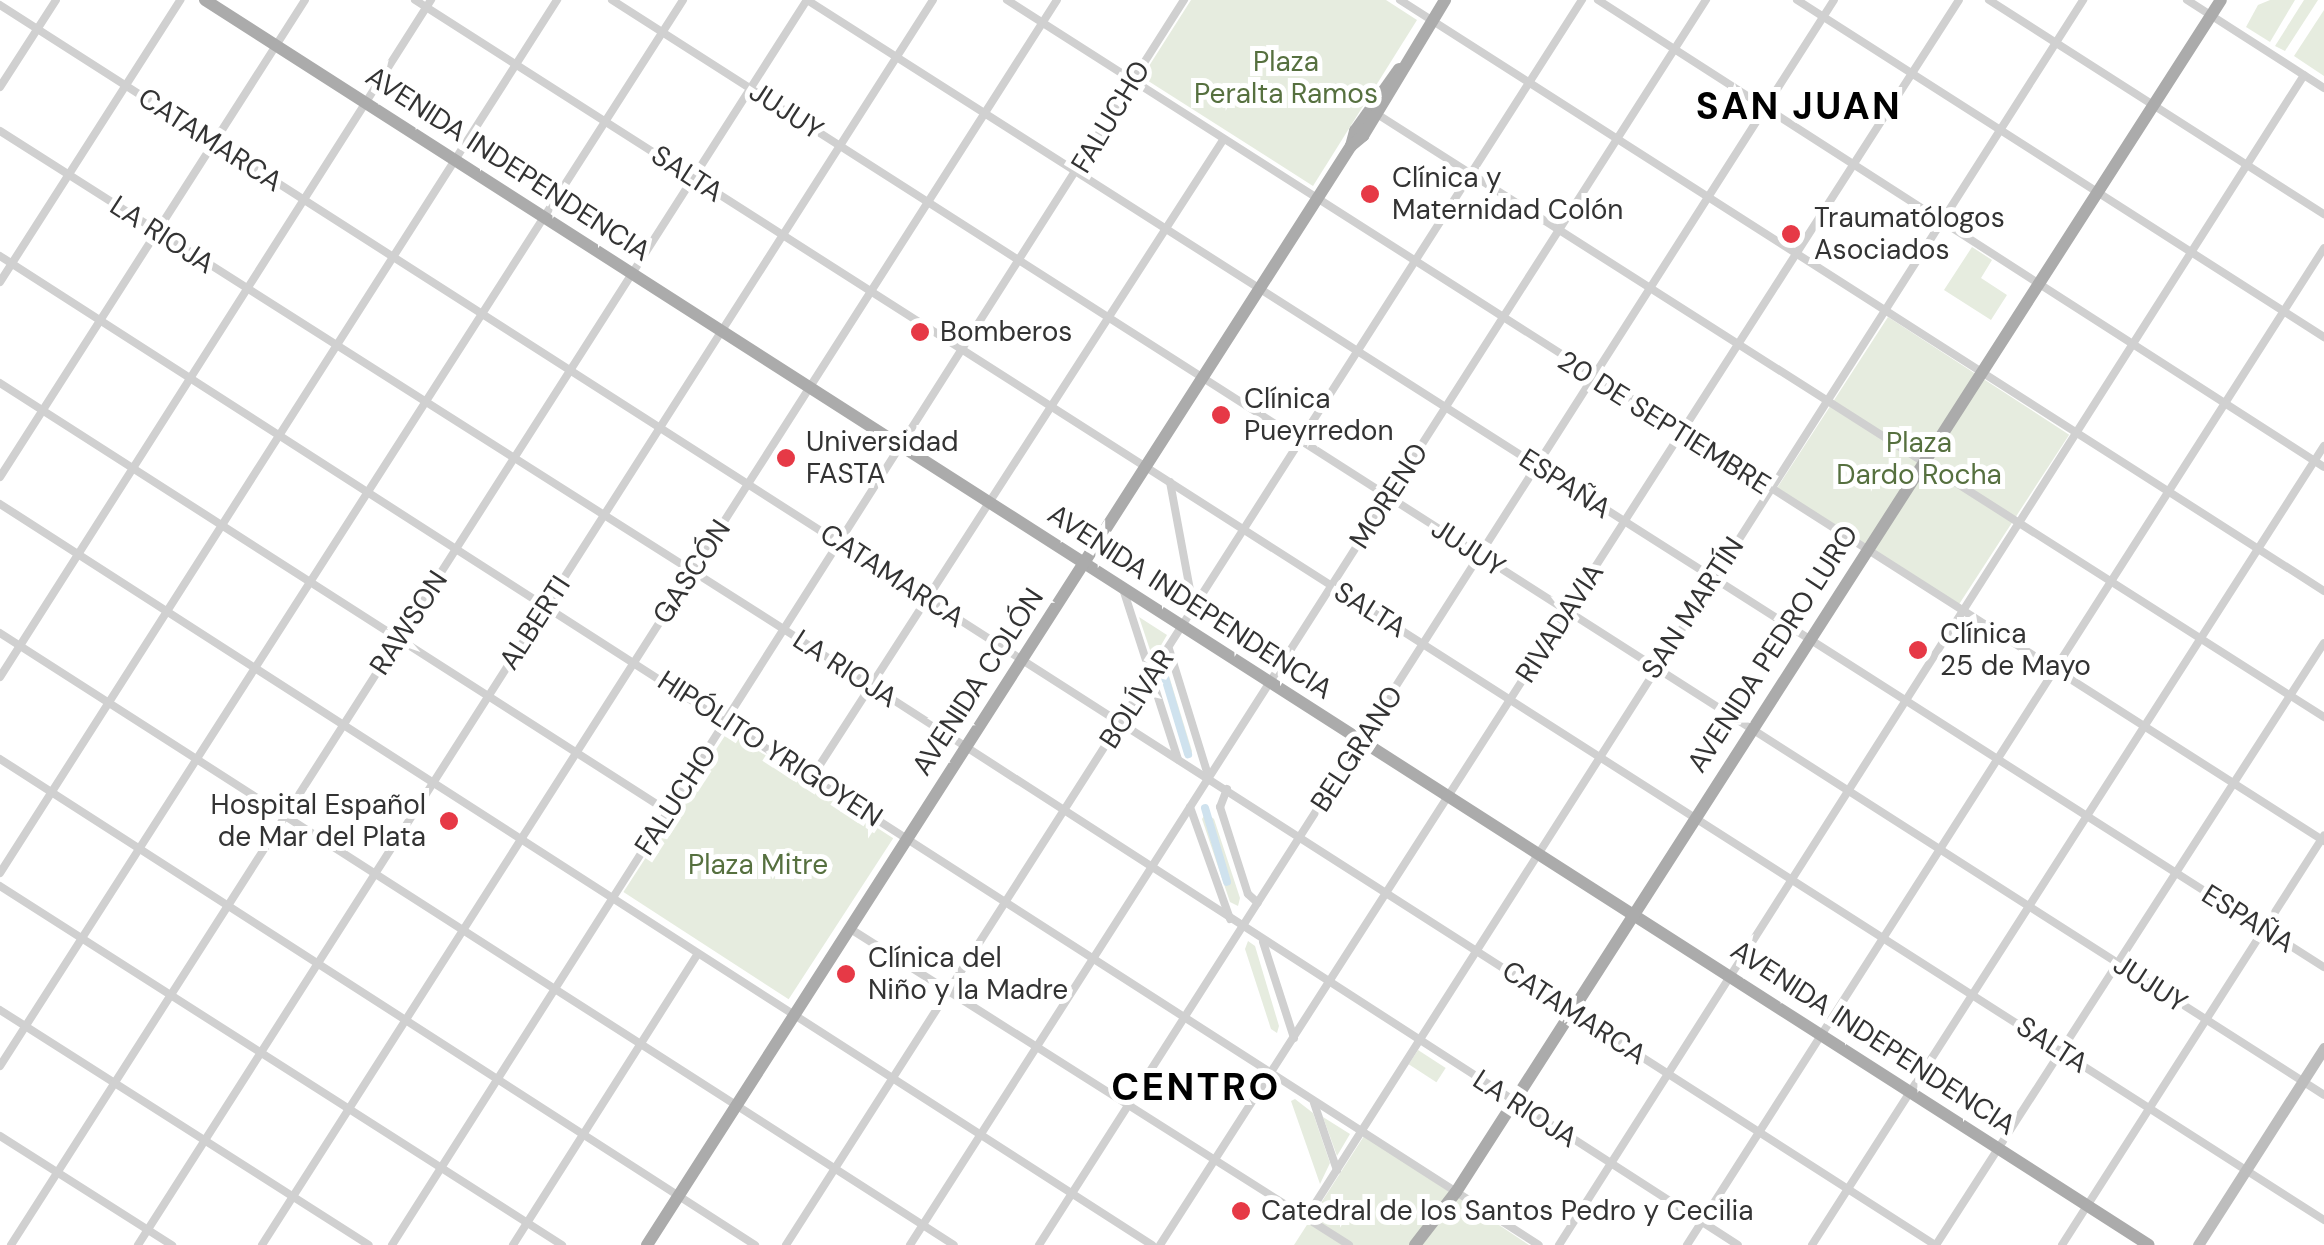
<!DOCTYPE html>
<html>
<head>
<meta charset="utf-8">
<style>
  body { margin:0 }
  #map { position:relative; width:2324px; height:1245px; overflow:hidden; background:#fff; font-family:"DM Sans",sans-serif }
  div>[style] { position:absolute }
  .green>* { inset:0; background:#e6ecdf; transform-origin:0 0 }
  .canal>* { height:8px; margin:-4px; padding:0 4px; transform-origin:4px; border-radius:4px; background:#cfe2ee }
  .minor>* { height:8px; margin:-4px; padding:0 4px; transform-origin:4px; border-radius:4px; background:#d0d0d0 }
  .secondary>* { height:11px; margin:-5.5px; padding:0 5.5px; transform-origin:5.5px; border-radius:5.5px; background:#bdbdbd }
  .primary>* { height:12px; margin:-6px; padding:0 6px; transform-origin:6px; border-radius:6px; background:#ababab }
  .dots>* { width:28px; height:28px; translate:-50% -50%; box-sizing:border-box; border:5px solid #fff; border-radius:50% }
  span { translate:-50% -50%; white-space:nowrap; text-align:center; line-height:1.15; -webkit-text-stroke:10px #fff; paint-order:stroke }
  .park-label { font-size:28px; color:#56703f }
  .street-label { font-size:28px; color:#333 }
  .poi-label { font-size:28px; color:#333 }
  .left { translate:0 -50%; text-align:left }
  .right { translate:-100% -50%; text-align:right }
  .district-label { font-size:38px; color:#000; font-weight:700; letter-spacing:2.5px }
</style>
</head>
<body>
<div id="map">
  <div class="green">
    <i style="clip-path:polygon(1191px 0,1386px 0,1417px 20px,1313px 186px,1142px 77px)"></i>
    <i style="clip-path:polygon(2270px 0,2295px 0,2270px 42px,2246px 27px,2258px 5px)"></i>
    <i style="clip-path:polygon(2304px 0,2318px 0,2285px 51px,2275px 46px)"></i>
    <i style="clip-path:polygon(2324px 10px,2324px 76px,2294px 56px)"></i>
    <i style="clip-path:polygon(1972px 247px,1992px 260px,1981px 278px,2007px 295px,1991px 320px,1944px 290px)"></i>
    <i style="left:1888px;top:317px;width:216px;height:206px;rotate:33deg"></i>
    <i style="clip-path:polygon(1139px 617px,1167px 635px,1153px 659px)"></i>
    <i style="clip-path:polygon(1166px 666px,1192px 751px,1191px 755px,1162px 672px)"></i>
    <i style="left:728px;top:731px;width:197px;height:192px;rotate:33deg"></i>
    <i style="clip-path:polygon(1206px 813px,1214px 819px,1240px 898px,1238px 906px,1230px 902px,1202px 819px)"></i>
    <i style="clip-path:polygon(1248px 941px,1255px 946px,1279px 1026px,1277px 1033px,1271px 1029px,1245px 949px)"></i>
    <i style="left:1418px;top:1050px;width:33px;height:17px;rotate:33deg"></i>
    <i style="clip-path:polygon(1295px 1099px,1313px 1113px,1330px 1163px,1320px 1184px,1291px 1101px)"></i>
    <i style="clip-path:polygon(1323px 1117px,1350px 1134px,1337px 1156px)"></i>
    <i style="clip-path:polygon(1364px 1136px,1397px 1157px,1529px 1245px,1294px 1245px)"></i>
  </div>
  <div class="canal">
    <i style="left:1163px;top:671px;width:87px;rotate:73.2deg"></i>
    <i style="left:1205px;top:808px;width:77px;rotate:73.4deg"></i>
  </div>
  <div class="minor">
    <i style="left:415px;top:0;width:2266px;rotate:32.58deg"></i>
    <i style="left:612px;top:0;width:2032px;rotate:32.6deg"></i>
    <i style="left:807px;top:0;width:1799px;rotate:32.52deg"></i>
    <i style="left:1007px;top:0;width:1563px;rotate:32.56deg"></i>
    <i style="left:1400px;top:0;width:1097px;rotate:32.6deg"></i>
    <i style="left:1598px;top:0;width:863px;rotate:32.75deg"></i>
    <i style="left:1797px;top:0;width:626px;rotate:32.6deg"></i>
    <i style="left:1989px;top:0;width:398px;rotate:32.6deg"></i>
    <i style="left:2187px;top:0;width:163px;rotate:32.7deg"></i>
    <i style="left:0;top:5px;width:2298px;rotate:32.65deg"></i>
    <i style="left:0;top:87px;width:103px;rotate:-57.2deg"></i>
    <i style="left:1377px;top:114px;width:1123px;rotate:32.49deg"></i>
    <i style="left:0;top:131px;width:930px;rotate:32.44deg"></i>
    <i style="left:785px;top:630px;width:1134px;rotate:32.84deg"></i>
    <i style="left:0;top:256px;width:1829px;rotate:32.73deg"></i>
    <i style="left:0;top:282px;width:335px;rotate:-57.4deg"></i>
    <i style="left:0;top:383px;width:795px;rotate:32.67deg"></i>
    <i style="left:0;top:477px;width:566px;rotate:-57.4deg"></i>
    <i style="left:1170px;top:482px;width:131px;rotate:79.5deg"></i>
    <i style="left:0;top:504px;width:1370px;rotate:32.75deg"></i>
    <i style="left:1124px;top:592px;width:176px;rotate:72.1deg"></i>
    <i style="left:0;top:633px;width:1133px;rotate:32.68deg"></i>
    <i style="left:1169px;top:649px;width:135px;rotate:72.8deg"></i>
    <i style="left:0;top:677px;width:803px;rotate:-57.52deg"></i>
    <i style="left:0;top:759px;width:898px;rotate:32.77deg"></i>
    <i style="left:812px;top:777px;width:758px;rotate:-57.17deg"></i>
    <i style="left:1227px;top:789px;width:19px;rotate:111deg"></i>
    <i style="left:1220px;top:807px;width:91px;rotate:72.2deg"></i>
    <i style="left:1248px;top:894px;width:13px;rotate:42deg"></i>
    <i style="left:1190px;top:807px;width:119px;rotate:70.3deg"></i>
    <i style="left:0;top:873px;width:1036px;rotate:-57.46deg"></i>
    <i style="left:0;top:886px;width:667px;rotate:32.57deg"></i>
    <i style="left:849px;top:928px;width:592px;rotate:32.37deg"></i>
    <i style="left:1263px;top:942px;width:101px;rotate:72.1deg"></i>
    <i style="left:0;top:1010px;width:437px;rotate:32.5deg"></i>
    <i style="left:0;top:1066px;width:1266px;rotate:-57.35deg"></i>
    <i style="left:1314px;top:1103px;width:71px;rotate:71.1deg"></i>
    <i style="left:0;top:1136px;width:204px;rotate:32.4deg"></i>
    <i style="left:1306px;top:1218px;width:1445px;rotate:-57.46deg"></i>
    <i style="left:11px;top:1245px;width:1478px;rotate:-57.41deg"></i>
    <i style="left:138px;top:1245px;width:1477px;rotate:-57.44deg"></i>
    <i style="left:262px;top:1245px;width:1477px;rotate:-57.44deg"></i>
    <i style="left:392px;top:1245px;width:1476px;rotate:-57.54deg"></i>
    <i style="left:513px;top:1245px;width:345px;rotate:-57.6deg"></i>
    <i style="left:786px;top:1245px;width:1478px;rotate:-57.41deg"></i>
    <i style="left:910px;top:1245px;width:1478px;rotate:-57.41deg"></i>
    <i style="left:1039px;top:1245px;width:1477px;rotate:-57.44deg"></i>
    <i style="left:1160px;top:1245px;width:1479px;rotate:-57.31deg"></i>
    <i style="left:1559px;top:1245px;width:1387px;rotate:-57.51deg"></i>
    <i style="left:1687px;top:1245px;width:1183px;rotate:-57.42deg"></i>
    <i style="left:1812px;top:1245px;width:949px;rotate:-57.35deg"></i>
    <i style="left:1936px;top:1245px;width:716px;rotate:-57.2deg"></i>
    <i style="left:2062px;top:1245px;width:486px;rotate:-57.4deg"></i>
  </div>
  <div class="secondary">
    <i style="left:2198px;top:1245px;width:234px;rotate:-57.4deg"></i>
  </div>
  <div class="primary">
    <i style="left:205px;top:0;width:2308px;rotate:32.64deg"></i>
    <i style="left:1351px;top:146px;width:16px;rotate:-75deg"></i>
    <i style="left:1355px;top:131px;width:76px;rotate:-54.6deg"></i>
    <i style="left:647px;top:1245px;width:1305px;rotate:-57.36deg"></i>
    <i style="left:1351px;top:146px;width:16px;rotate:-40deg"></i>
    <i style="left:1363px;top:136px;width:159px;rotate:-58.9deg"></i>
    <i style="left:1415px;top:1245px;width:67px;rotate:-52.3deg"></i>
    <i style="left:1456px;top:1192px;width:1416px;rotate:-57.31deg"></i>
  </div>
  <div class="dots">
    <i style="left:1370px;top:194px;background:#e63946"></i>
    <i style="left:1791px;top:234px;background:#e63946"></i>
    <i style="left:920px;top:332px;background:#e63946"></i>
    <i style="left:1221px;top:415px;background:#e63946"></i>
    <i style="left:786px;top:458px;background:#e63946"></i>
    <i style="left:1918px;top:650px;background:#e63946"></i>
    <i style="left:449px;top:821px;background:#e63946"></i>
    <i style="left:846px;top:974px;background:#e63946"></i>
    <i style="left:1241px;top:1211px;background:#e63946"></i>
  </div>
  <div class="park-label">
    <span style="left:1286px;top:78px">Plaza<br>Peralta Ramos</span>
    <span style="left:1919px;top:459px">Plaza<br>Dardo Rocha</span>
    <span style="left:758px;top:865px">Plaza Mitre</span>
  </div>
  <div class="street-label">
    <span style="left:786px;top:111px;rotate:33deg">JUJUY</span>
    <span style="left:1111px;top:117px;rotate:-59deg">FALUCHO</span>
    <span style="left:210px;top:140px;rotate:33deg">CATAMARCA</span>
    <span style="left:508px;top:164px;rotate:33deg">AVENIDA INDEPENDENCIA</span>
    <span style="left:687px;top:174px;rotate:33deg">SALTA</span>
    <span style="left:162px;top:235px;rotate:33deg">LA RIOJA</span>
    <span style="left:1664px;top:423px;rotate:32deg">20 DE SEPTIEMBRE</span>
    <span style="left:1565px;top:484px;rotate:33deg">ESPAÑA</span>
    <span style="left:1389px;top:496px;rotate:-57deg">MORENO</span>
    <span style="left:1468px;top:548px;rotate:33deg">JUJUY</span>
    <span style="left:692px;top:572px;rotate:-57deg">GASCÓN</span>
    <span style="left:892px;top:576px;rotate:33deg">CATAMARCA</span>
    <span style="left:1190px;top:602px;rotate:33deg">AVENIDA INDEPENDENCIA</span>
    <span style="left:1693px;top:608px;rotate:-57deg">SAN MARTÍN</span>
    <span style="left:1370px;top:610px;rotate:32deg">SALTA</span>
    <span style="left:409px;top:623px;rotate:-57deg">RAWSON</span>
    <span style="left:535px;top:623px;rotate:-57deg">ALBERTI</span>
    <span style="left:1560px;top:623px;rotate:-57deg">RIVADAVIA</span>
    <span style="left:1773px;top:649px;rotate:-57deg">AVENIDA PEDRO LURO</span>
    <span style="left:845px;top:669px;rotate:33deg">LA RIOJA</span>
    <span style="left:978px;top:682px;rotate:-57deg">AVENIDA COLÓN</span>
    <span style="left:1137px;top:699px;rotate:-57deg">BOLÍVAR</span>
    <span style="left:770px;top:749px;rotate:33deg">HIPÓLITO YRIGOYEN</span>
    <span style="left:1357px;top:749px;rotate:-57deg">BELGRANO</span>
    <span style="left:676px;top:800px;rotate:-57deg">FALUCHO</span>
    <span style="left:2248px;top:919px;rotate:32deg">ESPAÑA</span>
    <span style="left:2150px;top:984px;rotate:33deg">JUJUY</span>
    <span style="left:1574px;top:1013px;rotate:33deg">CATAMARCA</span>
    <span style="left:1873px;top:1038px;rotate:33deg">AVENIDA INDEPENDENCIA</span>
    <span style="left:2052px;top:1045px;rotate:33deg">SALTA</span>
    <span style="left:1525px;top:1109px;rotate:33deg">LA RIOJA</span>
  </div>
  <div class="poi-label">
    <span class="left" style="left:1392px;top:194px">Clínica y<br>Maternidad Colón</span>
    <span class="left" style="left:1814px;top:234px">Traumatólogos<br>Asociados</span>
    <span class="left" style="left:940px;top:332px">Bomberos</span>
    <span class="left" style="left:1244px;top:415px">Clínica<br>Pueyrredon</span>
    <span class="left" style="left:806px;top:458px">Universidad<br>FASTA</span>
    <span class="left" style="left:1940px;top:650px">Clínica<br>25 de Mayo</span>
    <span class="right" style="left:426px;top:821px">Hospital Español<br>de Mar del Plata</span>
    <span class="left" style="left:868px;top:974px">Clínica del<br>Niño y la Madre</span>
    <span class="left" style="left:1261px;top:1211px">Catedral de los Santos Pedro y Cecilia</span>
  </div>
  <div class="district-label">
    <span style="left:1799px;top:107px">SAN JUAN</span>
    <span style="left:1196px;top:1088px">CENTRO</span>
  </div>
</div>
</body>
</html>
